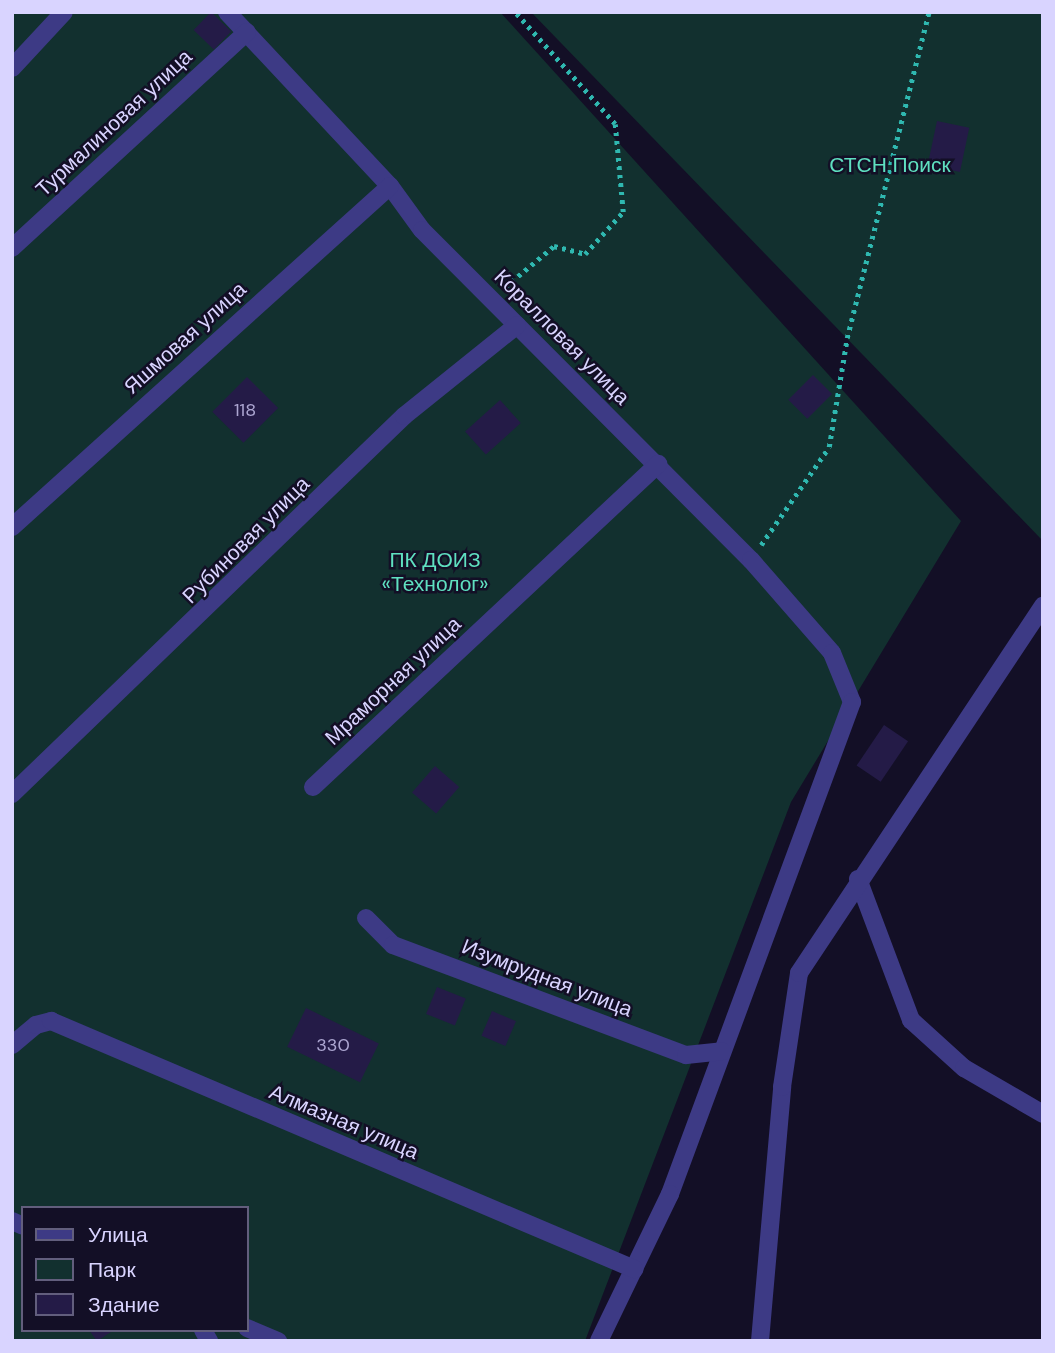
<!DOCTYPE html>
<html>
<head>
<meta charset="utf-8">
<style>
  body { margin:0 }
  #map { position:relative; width:1055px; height:1353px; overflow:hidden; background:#130f26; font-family:"DM Sans",sans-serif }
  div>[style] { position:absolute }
  .green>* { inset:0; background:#12302f }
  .building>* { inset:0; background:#241b47; transform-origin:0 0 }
  .path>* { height:4.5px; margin-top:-2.25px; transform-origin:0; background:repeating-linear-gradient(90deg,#2fb8b0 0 3.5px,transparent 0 8.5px) }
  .minor>* { height:18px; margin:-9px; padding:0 9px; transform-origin:9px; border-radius:9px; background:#3d3a85 }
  span { translate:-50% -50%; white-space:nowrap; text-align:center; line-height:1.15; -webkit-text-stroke:5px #130f26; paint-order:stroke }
  .number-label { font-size:18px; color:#aca6d1 }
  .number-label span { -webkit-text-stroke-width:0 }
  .street-label { font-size:21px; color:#d9d4ff }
  .park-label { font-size:21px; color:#5fe0c0 }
  .frame { position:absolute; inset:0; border:14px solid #d9d4ff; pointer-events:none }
  .legend { position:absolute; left:21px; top:1206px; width:228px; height:126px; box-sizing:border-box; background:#130f26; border:2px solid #625e7d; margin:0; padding:9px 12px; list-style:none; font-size:21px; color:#d9d4ff }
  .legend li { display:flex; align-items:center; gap:14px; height:35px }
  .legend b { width:35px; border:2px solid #625e7d }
</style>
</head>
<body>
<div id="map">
  <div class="green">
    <i style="clip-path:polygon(evenodd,12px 12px,500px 12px,961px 521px,791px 802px,585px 1341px,12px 1341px,12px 12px,23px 1208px,247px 1208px,247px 1330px,23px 1330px,23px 1208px)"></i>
    <i style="clip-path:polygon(531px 12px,1043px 12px,1043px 541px)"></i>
  </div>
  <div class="building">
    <i style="left:211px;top:12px;width:28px;height:25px;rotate:44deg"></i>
    <i style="left:937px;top:121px;width:33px;height:45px;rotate:12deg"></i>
    <i style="left:813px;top:375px;width:27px;height:35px;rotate:45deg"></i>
    <i style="left:247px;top:377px;width:44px;height:49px;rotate:45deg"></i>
    <i style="left:500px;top:400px;width:31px;height:47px;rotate:48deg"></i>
    <i style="left:884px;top:725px;width:29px;height:49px;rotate:34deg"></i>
    <i style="left:435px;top:766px;width:32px;height:35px;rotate:41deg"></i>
    <i style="left:437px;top:987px;width:31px;height:29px;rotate:22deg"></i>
    <i style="left:306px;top:1008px;width:81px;height:43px;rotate:26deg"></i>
    <i style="left:492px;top:1011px;width:26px;height:27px;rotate:23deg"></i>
    <i style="clip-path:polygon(89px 1330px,114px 1330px,97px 1341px)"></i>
  </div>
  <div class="path">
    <i style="left:505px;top:287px;width:64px;rotate:-39.9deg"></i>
    <i style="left:554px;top:246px;width:32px;rotate:14deg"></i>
    <i style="left:585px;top:254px;width:57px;rotate:-47.9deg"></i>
    <i style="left:623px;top:212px;width:88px;rotate:-95.2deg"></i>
    <i style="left:615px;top:124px;width:150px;rotate:-131.8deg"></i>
    <i style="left:761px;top:545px;width:119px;rotate:-55.2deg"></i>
    <i style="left:829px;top:447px;width:110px;rotate:-80.6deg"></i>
    <i style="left:847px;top:338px;width:336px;rotate:-75.9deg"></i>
  </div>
  <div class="minor">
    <i style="left:227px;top:12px;width:238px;rotate:46.9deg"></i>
    <i style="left:390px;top:186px;width:54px;rotate:54deg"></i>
    <i style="left:422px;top:230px;width:466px;rotate:45.1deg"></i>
    <i style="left:751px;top:560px;width:123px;rotate:48.9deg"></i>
    <i style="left:832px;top:653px;width:53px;rotate:67.8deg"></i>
    <i style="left:852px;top:702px;width:525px;rotate:110.3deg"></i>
    <i style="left:670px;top:1194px;width:163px;rotate:115.8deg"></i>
    <i style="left:12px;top:68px;width:76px;rotate:-47.1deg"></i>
    <i style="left:12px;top:248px;width:319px;rotate:-42.6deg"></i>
    <i style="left:12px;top:527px;width:509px;rotate:-42.05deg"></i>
    <i style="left:313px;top:787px;width:473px;rotate:-43.1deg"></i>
    <i style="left:12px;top:794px;width:545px;rotate:-43.96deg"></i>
    <i style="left:404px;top:416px;width:145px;rotate:-38.8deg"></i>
    <i style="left:858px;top:879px;width:151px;rotate:69.4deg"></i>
    <i style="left:911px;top:1020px;width:72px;rotate:42.2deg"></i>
    <i style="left:964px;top:1068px;width:91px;rotate:30.2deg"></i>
    <i style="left:366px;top:918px;width:38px;rotate:45deg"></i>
    <i style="left:393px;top:945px;width:313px;rotate:20.6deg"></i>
    <i style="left:686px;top:1055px;width:36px;rotate:-6deg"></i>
    <i style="left:12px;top:1045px;width:31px;rotate:-40deg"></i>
    <i style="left:36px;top:1025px;width:16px;rotate:-15deg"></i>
    <i style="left:51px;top:1021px;width:634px;rotate:23.04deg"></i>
    <i style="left:12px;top:1221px;width:12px;rotate:24deg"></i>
    <i style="left:247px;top:1328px;width:34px;rotate:23deg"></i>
    <i style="left:203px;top:1330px;width:13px;rotate:61deg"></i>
    <i style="left:760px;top:1341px;width:255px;rotate:-85deg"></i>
    <i style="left:782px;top:1087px;width:115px;rotate:-81.5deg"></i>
    <i style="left:799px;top:973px;width:441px;rotate:-56.4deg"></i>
  </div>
  <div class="number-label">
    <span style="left:245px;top:410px">118</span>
    <span style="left:333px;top:1045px">330</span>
  </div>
  <div class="street-label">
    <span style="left:114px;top:123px;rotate:-43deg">Турмалиновая улица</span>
    <span style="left:562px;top:337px;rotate:45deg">Коралловая улица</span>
    <span style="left:185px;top:338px;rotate:-42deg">Яшмовая улица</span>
    <span style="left:246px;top:540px;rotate:-45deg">Рубиновая улица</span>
    <span style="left:393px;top:681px;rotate:-43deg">Мраморная улица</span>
    <span style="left:547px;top:978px;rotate:21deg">Изумрудная улица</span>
    <span style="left:344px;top:1122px;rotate:23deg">Алмазная улица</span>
  </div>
  <div class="park-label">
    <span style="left:890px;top:165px">СТСН Поиск</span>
    <span style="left:435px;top:572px">ПК ДОИЗ<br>«Технолог»</span>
  </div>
  <div class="frame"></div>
  <ul class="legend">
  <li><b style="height:9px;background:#3d3a85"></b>Улица</li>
  <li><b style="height:19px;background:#12302f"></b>Парк</li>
  <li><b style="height:19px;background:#241b47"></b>Здание</li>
  </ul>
</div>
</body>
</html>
